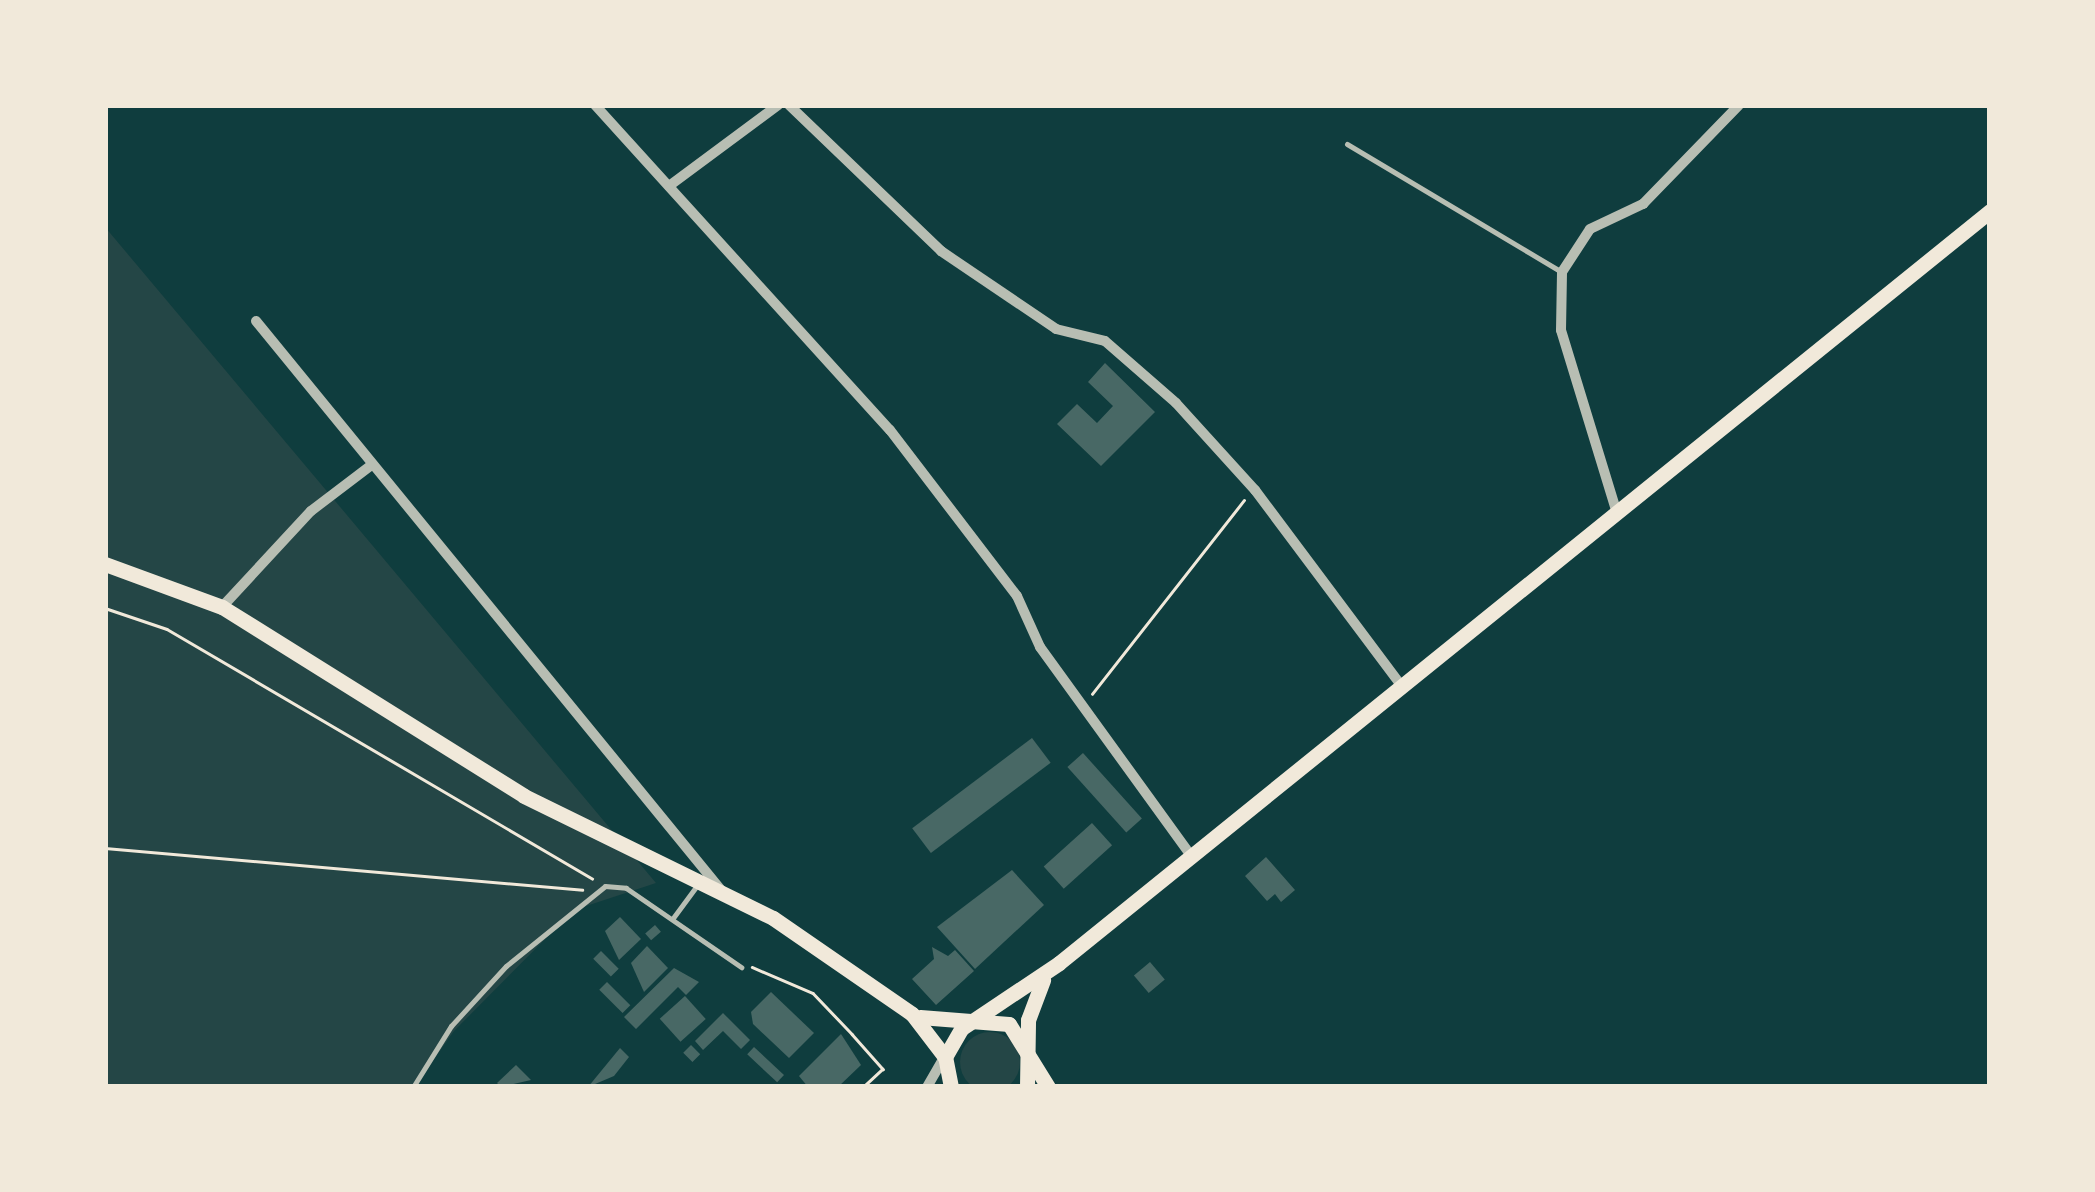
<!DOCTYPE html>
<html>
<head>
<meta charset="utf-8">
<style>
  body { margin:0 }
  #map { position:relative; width:2095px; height:1192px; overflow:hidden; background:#0f3d3e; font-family:Rubik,sans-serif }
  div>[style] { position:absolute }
  .green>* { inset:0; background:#244646 }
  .round { border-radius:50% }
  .building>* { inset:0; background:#486865; transform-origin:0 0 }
  .path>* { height:2.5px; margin:-1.25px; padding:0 1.25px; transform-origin:1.25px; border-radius:1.25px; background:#f1e9da }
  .service>* { height:5px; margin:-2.5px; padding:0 2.5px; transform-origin:2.5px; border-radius:2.5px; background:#b8beb3 }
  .minor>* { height:10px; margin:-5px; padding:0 5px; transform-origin:5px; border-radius:5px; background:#b8beb3 }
  .secondary>* { height:15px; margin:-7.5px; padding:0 7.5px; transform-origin:7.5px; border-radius:7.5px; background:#f1e9da }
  span { translate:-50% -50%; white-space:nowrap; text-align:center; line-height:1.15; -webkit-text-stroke:10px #f1e9da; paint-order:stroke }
  .frame { position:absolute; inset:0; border:108px solid #f1e9da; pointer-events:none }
</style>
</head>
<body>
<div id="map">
  <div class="green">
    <i style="clip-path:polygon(105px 227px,656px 883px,574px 910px,454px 1031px,414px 1087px,105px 1087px)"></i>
    <i class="round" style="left:960px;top:1032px;width:60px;height:60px"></i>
  </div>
  <div class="building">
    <i style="clip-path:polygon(1105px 363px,1155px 412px,1101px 466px,1057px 424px,1077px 404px,1097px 423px,1113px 406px,1088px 382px)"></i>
    <i style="left:1032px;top:738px;width:31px;height:150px;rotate:53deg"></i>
    <i style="left:1083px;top:753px;width:88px;height:21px;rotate:48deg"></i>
    <i style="left:1092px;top:823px;width:30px;height:65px;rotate:48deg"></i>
    <i style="clip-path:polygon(1266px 857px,1295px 890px,1281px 902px,1275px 894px,1267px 901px,1245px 876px)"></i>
    <i style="clip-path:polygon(1012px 870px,1044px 905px,975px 969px,937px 927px)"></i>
    <i style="clip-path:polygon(620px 917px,641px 939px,619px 960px,605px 931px)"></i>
    <i style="left:655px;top:925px;width:9px;height:13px;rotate:49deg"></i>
    <i style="clip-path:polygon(647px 946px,668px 968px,644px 992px,631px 963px)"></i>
    <i style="clip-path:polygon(932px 947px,948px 956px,955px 950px,974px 971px,936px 1005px,912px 979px,934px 959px)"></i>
    <i style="left:601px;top:951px;width:25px;height:11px;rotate:45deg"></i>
    <i style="left:1150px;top:962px;width:23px;height:21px;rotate:50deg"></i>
    <i style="clip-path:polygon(674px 968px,699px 982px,686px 995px,678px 987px,636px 1029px,624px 1017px)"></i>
    <i style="left:607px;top:982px;width:33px;height:11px;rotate:45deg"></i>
    <i style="clip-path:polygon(771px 992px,814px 1033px,789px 1058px,753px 1024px,751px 1012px)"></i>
    <i style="left:685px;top:996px;width:31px;height:34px;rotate:48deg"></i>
    <i style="clip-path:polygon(723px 1013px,750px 1040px,741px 1049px,723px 1031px,703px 1050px,695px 1041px)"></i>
    <i style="clip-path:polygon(841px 1034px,861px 1065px,838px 1087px,808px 1087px,799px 1076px)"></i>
    <i style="left:691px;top:1045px;width:13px;height:11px;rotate:45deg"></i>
    <i style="left:754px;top:1047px;width:41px;height:10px;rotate:43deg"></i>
    <i style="clip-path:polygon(620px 1048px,629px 1057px,614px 1076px,588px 1087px)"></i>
    <i style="clip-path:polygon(516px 1065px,531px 1080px,501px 1087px,497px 1083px)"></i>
  </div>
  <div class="path">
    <i style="left:105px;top:608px;width:65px;rotate:18.7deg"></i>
    <i style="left:167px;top:629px;width:493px;rotate:30.4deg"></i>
    <i style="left:1092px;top:694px;width:246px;rotate:-51.9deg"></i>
    <i style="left:105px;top:848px;width:479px;rotate:5deg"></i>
    <i style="left:752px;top:967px;width:66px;rotate:23.1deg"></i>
    <i style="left:813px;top:993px;width:57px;rotate:46.4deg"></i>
    <i style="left:852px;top:1034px;width:47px;rotate:48.5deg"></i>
    <i style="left:883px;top:1069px;width:26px;rotate:137deg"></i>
  </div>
  <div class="service">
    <i style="left:1347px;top:144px;width:250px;rotate:30.8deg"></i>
    <i style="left:673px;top:918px;width:42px;rotate:-53.7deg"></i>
    <i style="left:413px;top:1087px;width:72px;rotate:-58.1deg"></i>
    <i style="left:451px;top:1026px;width:81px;rotate:-47.5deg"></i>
    <i style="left:506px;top:966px;width:127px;rotate:-38.9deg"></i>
    <i style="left:605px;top:886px;width:21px;rotate:5deg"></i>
    <i style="left:626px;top:888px;width:140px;rotate:34.5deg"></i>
  </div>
  <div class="minor">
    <i style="left:595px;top:105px;width:439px;rotate:47.8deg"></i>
    <i style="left:890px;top:430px;width:209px;rotate:52.6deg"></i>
    <i style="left:1017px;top:596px;width:56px;rotate:65.7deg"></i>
    <i style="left:1040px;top:647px;width:256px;rotate:54.1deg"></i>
    <i style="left:789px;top:105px;width:211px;rotate:43.8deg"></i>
    <i style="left:941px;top:251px;width:139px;rotate:34.1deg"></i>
    <i style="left:1056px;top:329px;width:50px;rotate:13.8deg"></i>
    <i style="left:1105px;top:341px;width:94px;rotate:41.1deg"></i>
    <i style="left:1176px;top:403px;width:118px;rotate:47.8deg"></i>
    <i style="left:1255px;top:490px;width:239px;rotate:53.2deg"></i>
    <i style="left:669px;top:186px;width:136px;rotate:-36.6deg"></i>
    <i style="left:256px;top:321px;width:735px;rotate:50.74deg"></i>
    <i style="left:1616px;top:510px;width:188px;rotate:-107deg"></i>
    <i style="left:1561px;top:330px;width:58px;rotate:-89deg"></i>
    <i style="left:1562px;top:272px;width:51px;rotate:-56.9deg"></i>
    <i style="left:1590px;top:229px;width:59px;rotate:-25.3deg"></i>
    <i style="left:1643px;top:204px;width:138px;rotate:-45.9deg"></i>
    <i style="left:222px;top:607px;width:131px;rotate:-47.2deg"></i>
    <i style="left:311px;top:511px;width:74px;rotate:-37.3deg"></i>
    <i style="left:927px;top:1087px;width:34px;rotate:-60deg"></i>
  </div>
  <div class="secondary">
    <i style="left:105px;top:564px;width:125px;rotate:20.2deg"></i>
    <i style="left:222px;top:607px;width:356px;rotate:32deg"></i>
    <i style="left:524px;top:796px;width:277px;rotate:26.1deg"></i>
    <i style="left:773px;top:918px;width:169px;rotate:34.6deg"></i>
    <i style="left:912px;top:1014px;width:54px;rotate:52.5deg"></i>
    <i style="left:920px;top:1017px;width:89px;rotate:4.5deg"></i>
    <i style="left:1009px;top:1024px;width:74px;rotate:58.2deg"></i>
    <i style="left:951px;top:1087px;width:31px;rotate:-101deg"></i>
    <i style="left:945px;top:1057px;width:34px;rotate:-60deg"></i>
    <i style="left:962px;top:1028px;width:117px;rotate:-33.8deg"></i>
    <i style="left:1059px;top:963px;width:1197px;rotate:-38.93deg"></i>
    <i style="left:1027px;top:1087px;width:67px;rotate:-89.1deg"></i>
    <i style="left:1028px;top:1020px;width:43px;rotate:-69.4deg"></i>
  </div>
  <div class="frame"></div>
</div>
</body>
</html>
